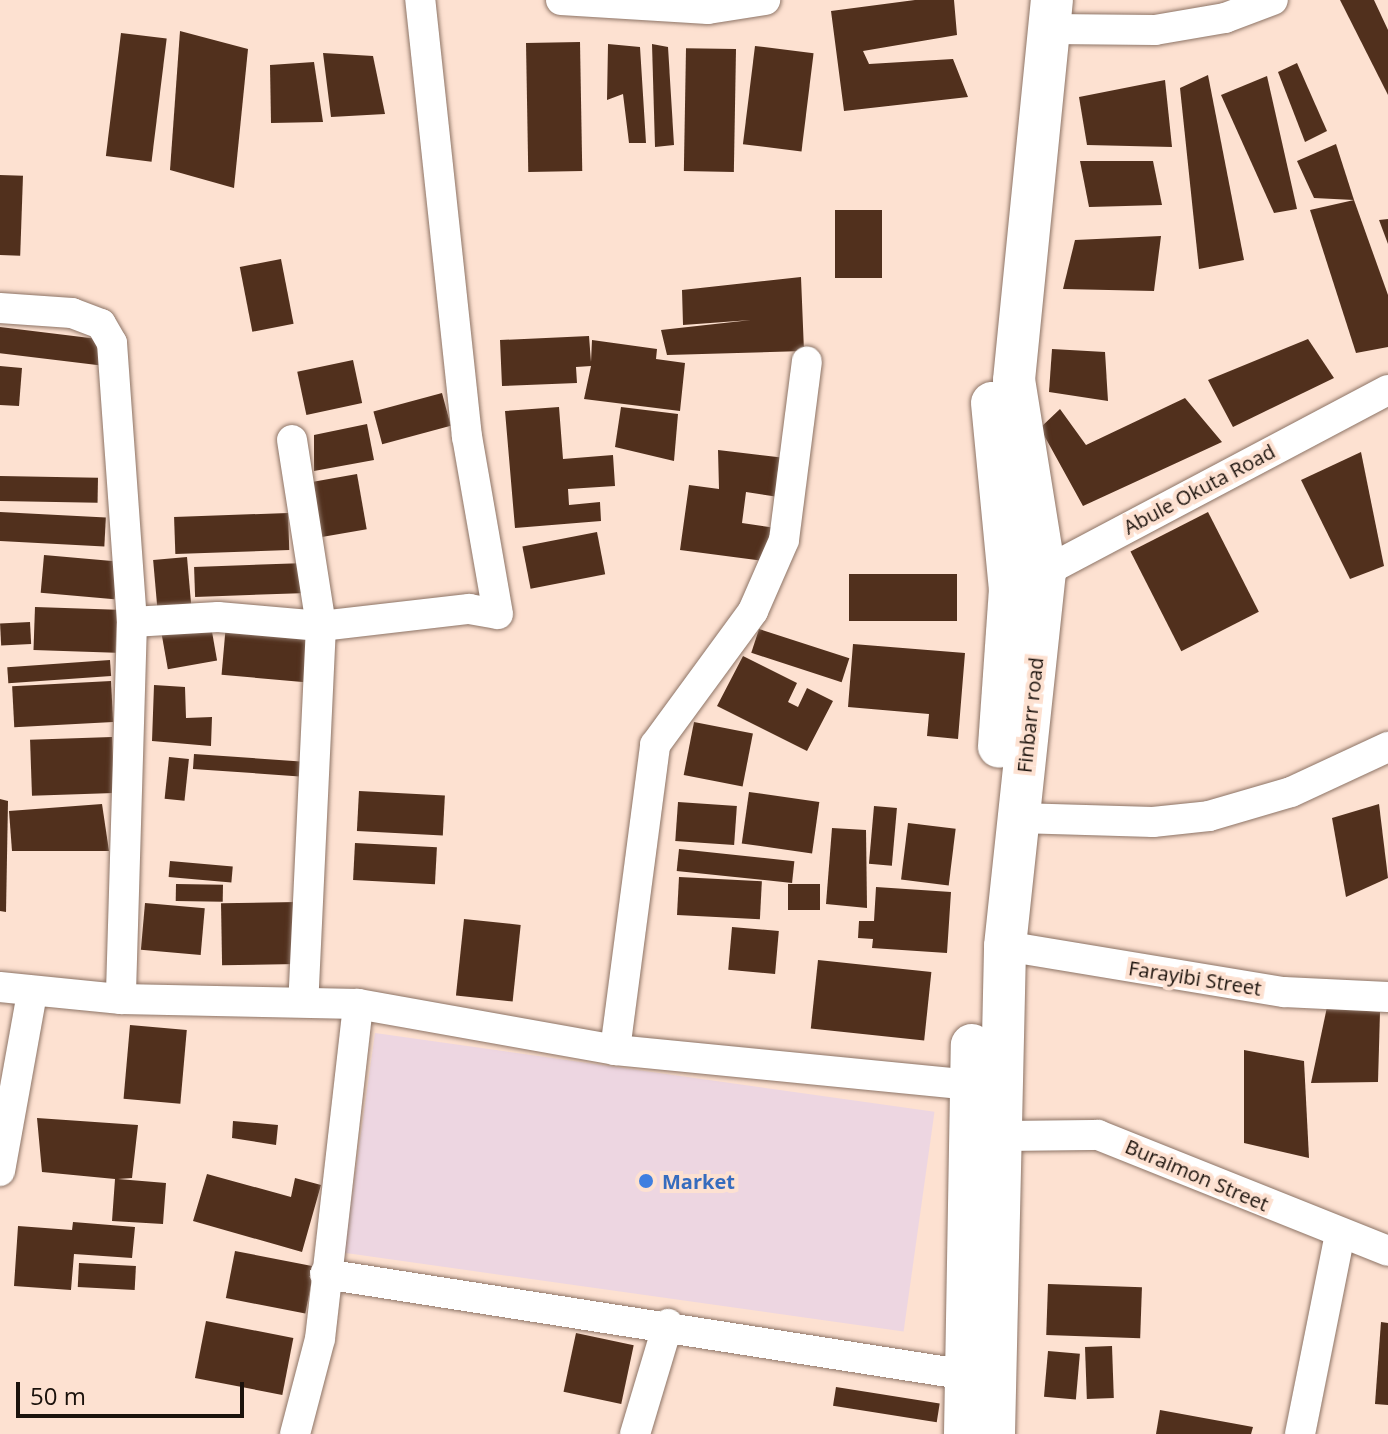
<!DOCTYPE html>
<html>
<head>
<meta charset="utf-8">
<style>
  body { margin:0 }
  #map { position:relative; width:1388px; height:1434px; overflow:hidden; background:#fde1d1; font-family:"Open Sans",sans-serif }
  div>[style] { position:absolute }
  .commercial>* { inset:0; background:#edd6e1; transform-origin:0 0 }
  .building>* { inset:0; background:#51301d; transform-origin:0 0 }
  .roads { filter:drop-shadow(0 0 2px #8d7466) drop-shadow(0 0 2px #8d7466) }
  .street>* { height:30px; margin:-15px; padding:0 15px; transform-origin:15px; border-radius:15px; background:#fff }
  .secondary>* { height:42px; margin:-21px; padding:0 21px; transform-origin:21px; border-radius:21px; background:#fff }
  .dots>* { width:22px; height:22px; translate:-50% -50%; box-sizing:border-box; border:4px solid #fde1d1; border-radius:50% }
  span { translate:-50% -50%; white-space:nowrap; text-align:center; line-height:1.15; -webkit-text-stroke:8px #fde1d1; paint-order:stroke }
  .street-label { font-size:20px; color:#1b120c }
  .shop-label { font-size:20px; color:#366cbe; font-weight:700 }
  .left { translate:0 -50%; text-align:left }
  .scale { position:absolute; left:16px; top:1382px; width:228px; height:36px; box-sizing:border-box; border:4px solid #1b120c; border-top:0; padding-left:10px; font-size:24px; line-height:28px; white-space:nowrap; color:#1b120c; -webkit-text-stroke:6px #fde1d1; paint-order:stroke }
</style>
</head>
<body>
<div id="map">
  <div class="commercial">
    <i style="left:375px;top:1033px;width:565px;height:222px;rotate:8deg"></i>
  </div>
  <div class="building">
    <i style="clip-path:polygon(915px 0,954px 0,957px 35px,863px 51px,869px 64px,953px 59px,968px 97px,844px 111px,831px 11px)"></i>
    <i style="clip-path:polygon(1340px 0,1374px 0,1388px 30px,1388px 95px)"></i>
    <i style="clip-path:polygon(180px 31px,248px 49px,234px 188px,170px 170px)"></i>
    <i style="left:121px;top:33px;width:46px;height:124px;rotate:7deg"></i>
    <i style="left:580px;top:42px;width:129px;height:54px;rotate:89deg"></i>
    <i style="clip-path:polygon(608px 44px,640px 47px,646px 143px,629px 143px,623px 94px,607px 100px)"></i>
    <i style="clip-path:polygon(652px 44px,668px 47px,674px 145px,655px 147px)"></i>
    <i style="left:755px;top:46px;width:59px;height:99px;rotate:7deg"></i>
    <i style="left:736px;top:49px;width:123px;height:50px;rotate:91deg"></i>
    <i style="clip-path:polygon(323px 53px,373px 56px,385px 114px,331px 117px)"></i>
    <i style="clip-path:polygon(314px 62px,323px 122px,271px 123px,270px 65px)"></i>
    <i style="clip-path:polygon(1297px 63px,1327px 131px,1305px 142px,1278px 72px)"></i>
    <i style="clip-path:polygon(1208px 75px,1244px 260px,1199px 269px,1180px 88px)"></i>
    <i style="clip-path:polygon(1267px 76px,1297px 209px,1274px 213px,1221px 95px)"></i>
    <i style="clip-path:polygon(1165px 80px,1172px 147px,1087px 145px,1079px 97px)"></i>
    <i style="clip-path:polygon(1336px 144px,1354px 200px,1314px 198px,1297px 161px)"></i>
    <i style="clip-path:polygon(1080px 161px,1153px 161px,1162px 205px,1089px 207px)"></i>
    <i style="left:0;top:175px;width:23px;height:80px;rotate:2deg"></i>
    <i style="clip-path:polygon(1354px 200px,1388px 295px,1388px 347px,1356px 353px,1310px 210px)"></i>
    <i style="left:835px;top:210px;width:47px;height:68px"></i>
    <i style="clip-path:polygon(1388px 219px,1388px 244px,1379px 220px)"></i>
    <i style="clip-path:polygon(1161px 236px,1154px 291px,1063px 289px,1075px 240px)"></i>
    <i style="left:281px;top:259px;width:66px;height:42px;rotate:79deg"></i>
    <i style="clip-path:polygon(801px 277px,804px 351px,667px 355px,661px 330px,751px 320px,683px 325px,682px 290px)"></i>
    <i style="left:0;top:327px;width:103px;height:26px;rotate:7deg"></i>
    <i style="clip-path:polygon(589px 336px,591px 362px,592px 340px,657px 349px,656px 359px,685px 363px,680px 411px,584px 399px,591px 366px,576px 367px,577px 383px,502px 386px,500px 340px)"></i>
    <i style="clip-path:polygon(1308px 339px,1334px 378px,1233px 427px,1208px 380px)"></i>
    <i style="clip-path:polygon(1052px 349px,1105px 352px,1108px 401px,1049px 392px)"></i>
    <i style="left:353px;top:360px;width:44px;height:57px;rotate:78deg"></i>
    <i style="clip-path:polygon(0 366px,22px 368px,19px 406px,0 405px)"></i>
    <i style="left:442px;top:393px;width:34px;height:71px;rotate:75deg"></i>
    <i style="clip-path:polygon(1185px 398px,1222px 442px,1083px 506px,1040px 428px,1060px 409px,1086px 445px)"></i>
    <i style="clip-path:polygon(559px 407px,563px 459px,613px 455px,615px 486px,568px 489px,569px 505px,600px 502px,601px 521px,515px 528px,505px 411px)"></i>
    <i style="clip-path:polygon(621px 407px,678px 414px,674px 461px,615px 447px)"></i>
    <i style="clip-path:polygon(367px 424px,374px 460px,314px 471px,314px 435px)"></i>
    <i style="clip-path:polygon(718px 450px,794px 459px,785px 498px,746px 492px,742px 523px,776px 528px,771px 562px,680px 550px,689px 485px,719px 489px)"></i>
    <i style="clip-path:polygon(1361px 452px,1384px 566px,1350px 579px,1301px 480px)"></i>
    <i style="left:357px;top:474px;width:56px;height:50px;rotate:80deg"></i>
    <i style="left:0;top:476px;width:98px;height:25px;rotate:1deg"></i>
    <i style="left:0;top:512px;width:106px;height:29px;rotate:3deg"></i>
    <i style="left:1208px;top:512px;width:112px;height:87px;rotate:63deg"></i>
    <i style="left:288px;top:513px;width:37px;height:114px;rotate:88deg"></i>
    <i style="left:597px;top:532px;width:43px;height:76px;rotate:79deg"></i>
    <i style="left:44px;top:555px;width:74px;height:38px;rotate:5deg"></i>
    <i style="left:187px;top:557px;width:49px;height:34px;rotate:85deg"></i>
    <i style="left:306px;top:563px;width:30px;height:112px;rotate:88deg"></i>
    <i style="left:957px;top:574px;width:47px;height:108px;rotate:90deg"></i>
    <i style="left:35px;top:607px;width:82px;height:43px;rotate:2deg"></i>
    <i style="left:30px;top:622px;width:22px;height:30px;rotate:87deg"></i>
    <i style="left:226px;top:624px;width:87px;height:51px;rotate:5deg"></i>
    <i style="left:211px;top:626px;width:35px;height:50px;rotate:80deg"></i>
    <i style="left:759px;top:629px;width:95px;height:25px;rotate:18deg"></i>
    <i style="clip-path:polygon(853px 644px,965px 653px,958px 739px,927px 736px,929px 714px,848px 707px)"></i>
    <i style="clip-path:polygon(743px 656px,797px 683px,788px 702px,798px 707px,807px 688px,833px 701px,807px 751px,717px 706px)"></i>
    <i style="left:110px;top:660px;width:16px;height:103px;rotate:86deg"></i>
    <i style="left:111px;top:681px;width:41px;height:99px;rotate:87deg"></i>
    <i style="clip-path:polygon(154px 685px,185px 687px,186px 718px,212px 717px,211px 746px,152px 741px)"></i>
    <i style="left:694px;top:722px;width:60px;height:54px;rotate:11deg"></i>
    <i style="left:112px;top:737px;width:56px;height:82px;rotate:88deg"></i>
    <i style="left:194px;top:754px;width:114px;height:15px;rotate:4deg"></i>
    <i style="left:169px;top:757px;width:20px;height:42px;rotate:6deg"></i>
    <i style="left:359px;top:791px;width:86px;height:40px;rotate:3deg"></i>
    <i style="left:749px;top:792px;width:71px;height:52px;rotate:8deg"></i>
    <i style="clip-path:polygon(0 799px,8px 801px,6px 912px,0 911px)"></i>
    <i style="left:678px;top:802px;width:59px;height:39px;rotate:4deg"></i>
    <i style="clip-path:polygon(102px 804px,109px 851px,12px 851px,9px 811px)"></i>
    <i style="clip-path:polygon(1379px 804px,1388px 878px,1346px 897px,1332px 818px)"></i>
    <i style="left:874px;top:806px;width:23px;height:58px;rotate:5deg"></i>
    <i style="left:908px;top:823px;width:48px;height:57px;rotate:7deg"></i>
    <i style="clip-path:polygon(832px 828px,866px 830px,867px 908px,826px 904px)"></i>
    <i style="left:355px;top:843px;width:82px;height:37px;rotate:3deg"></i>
    <i style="left:679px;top:849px;width:116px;height:22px;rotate:6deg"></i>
    <i style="left:170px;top:861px;width:63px;height:16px;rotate:5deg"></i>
    <i style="left:679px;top:877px;width:83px;height:38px;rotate:3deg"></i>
    <i style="left:176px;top:884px;width:47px;height:17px;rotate:1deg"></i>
    <i style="left:788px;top:884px;width:32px;height:26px"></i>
    <i style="clip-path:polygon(876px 887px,951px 892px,947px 953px,872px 948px,873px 939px,858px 938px,859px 921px,874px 921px)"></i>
    <i style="left:297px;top:902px;width:62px;height:76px;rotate:89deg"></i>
    <i style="left:145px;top:903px;width:60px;height:47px;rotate:5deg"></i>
    <i style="left:464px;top:919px;width:57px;height:77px;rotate:6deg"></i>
    <i style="left:732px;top:927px;width:47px;height:43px;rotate:5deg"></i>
    <i style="left:818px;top:960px;width:114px;height:69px;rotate:6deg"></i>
    <i style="clip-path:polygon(1327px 1007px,1380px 1012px,1378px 1082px,1311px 1083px)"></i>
    <i style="left:130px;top:1025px;width:57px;height:74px;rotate:5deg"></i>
    <i style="clip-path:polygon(1244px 1050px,1304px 1061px,1309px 1158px,1244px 1143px)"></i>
    <i style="clip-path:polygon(37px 1118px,138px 1125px,132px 1178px,118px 1179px,166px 1183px,163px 1224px,112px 1221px,115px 1179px,42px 1172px)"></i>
    <i style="clip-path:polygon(233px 1121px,278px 1125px,276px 1145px,232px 1138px)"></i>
    <i style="clip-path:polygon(207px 1174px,291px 1197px,295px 1178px,321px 1185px,302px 1252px,193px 1221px)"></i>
    <i style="clip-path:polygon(73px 1222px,135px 1227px,132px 1258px,74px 1254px,71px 1290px,14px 1286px,18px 1226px,72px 1230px)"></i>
    <i style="left:235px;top:1251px;width:81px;height:48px;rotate:11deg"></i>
    <i style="left:79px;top:1263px;width:57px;height:24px;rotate:3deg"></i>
    <i style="left:1048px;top:1284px;width:94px;height:51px;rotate:2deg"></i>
    <i style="left:206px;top:1321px;width:89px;height:58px;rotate:11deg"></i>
    <i style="clip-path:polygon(1381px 1322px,1388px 1323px,1388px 1405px,1375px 1404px)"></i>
    <i style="left:576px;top:1333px;width:59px;height:60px;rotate:12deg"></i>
    <i style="left:1112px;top:1346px;width:52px;height:27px;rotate:88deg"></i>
    <i style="left:1048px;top:1351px;width:32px;height:46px;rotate:5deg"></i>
    <i style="left:836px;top:1387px;width:105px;height:19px;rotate:9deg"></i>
    <i style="clip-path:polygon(1160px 1410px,1253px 1427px,1251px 1434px,1156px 1434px)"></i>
  </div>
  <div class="roads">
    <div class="street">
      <i style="left:561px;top:0;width:147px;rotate:3.5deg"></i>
      <i style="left:708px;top:9px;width:58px;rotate:-9deg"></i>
      <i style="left:1051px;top:29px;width:104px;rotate:0.6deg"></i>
      <i style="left:1155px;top:30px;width:71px;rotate:-9.7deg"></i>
      <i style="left:1225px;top:18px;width:51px;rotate:-20.6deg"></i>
      <i style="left:0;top:308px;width:72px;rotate:4deg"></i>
      <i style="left:72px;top:313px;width:31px;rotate:21deg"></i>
      <i style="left:101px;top:324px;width:22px;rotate:60deg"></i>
      <i style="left:112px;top:343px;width:280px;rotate:85.9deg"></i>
      <i style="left:132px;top:622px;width:377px;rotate:91.7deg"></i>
      <i style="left:292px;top:440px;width:188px;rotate:81.1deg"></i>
      <i style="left:321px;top:626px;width:376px;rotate:92.7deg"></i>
      <i style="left:1029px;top:580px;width:406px;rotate:-27.9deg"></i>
      <i style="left:132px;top:622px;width:86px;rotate:-3.3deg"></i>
      <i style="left:218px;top:617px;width:103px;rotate:5deg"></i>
      <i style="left:321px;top:626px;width:149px;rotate:-6.6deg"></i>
      <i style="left:469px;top:609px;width:29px;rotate:10deg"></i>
      <i style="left:498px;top:614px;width:180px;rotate:-99.9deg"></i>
      <i style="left:467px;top:437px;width:440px;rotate:-96.1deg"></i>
      <i style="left:1018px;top:818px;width:135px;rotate:1.7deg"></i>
      <i style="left:1153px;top:822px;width:56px;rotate:-6.1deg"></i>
      <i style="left:1209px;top:816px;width:85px;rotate:-16.3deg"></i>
      <i style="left:1291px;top:792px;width:107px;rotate:-24.9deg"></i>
      <i style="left:1005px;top:946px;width:283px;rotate:9.4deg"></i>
      <i style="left:1284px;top:992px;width:104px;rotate:2.8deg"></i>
      <i style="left:0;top:987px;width:122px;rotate:5.7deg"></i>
      <i style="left:121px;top:999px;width:237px;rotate:1.2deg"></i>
      <i style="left:358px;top:1004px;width:261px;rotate:10.1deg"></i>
      <i style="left:615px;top:1050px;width:356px;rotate:5.6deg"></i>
      <i style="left:615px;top:1050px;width:308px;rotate:-82.5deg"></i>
      <i style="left:655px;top:745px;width:166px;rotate:-53.8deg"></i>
      <i style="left:753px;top:611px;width:77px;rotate:-66.4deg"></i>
      <i style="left:784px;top:540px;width:180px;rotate:-82.7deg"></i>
      <i style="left:998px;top:1136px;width:100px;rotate:-0.6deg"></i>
      <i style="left:1098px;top:1135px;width:312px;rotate:21.8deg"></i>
      <i style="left:0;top:1171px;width:180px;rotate:-79.8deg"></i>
      <i style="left:325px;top:1274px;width:650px;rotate:8.94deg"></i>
      <i style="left:295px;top:1434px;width:98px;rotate:-75.3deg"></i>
      <i style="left:320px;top:1339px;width:337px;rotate:-83.5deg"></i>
      <i style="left:635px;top:1434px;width:115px;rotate:-73.3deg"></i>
      <i style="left:1300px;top:1434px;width:205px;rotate:-78.7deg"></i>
    </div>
    <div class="secondary">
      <i style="left:992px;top:403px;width:187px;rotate:84.5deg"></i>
      <i style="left:1010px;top:589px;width:158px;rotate:94deg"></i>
      <i style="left:965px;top:1434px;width:389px;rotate:-89deg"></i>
      <i style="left:994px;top:1434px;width:488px;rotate:-88.7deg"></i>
      <i style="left:1005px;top:946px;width:375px;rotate:-83.9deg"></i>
      <i style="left:1045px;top:573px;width:195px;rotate:-99.1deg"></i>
      <i style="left:1014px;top:380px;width:382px;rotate:-84.3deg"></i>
    </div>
  </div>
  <div class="dots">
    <i style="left:646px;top:1181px;background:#3f7fe0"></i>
  </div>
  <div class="street-label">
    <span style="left:1199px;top:489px;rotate:-28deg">Abule Okuta Road</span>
    <span style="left:1030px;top:715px;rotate:-84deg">Finbarr road</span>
    <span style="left:1195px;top:978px;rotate:9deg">Farayibi Street</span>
    <span style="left:1197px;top:1175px;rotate:23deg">Buraimon Street</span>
  </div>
  <div class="shop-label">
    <span class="left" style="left:662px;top:1181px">Market</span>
  </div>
  <div class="scale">50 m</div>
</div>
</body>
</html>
